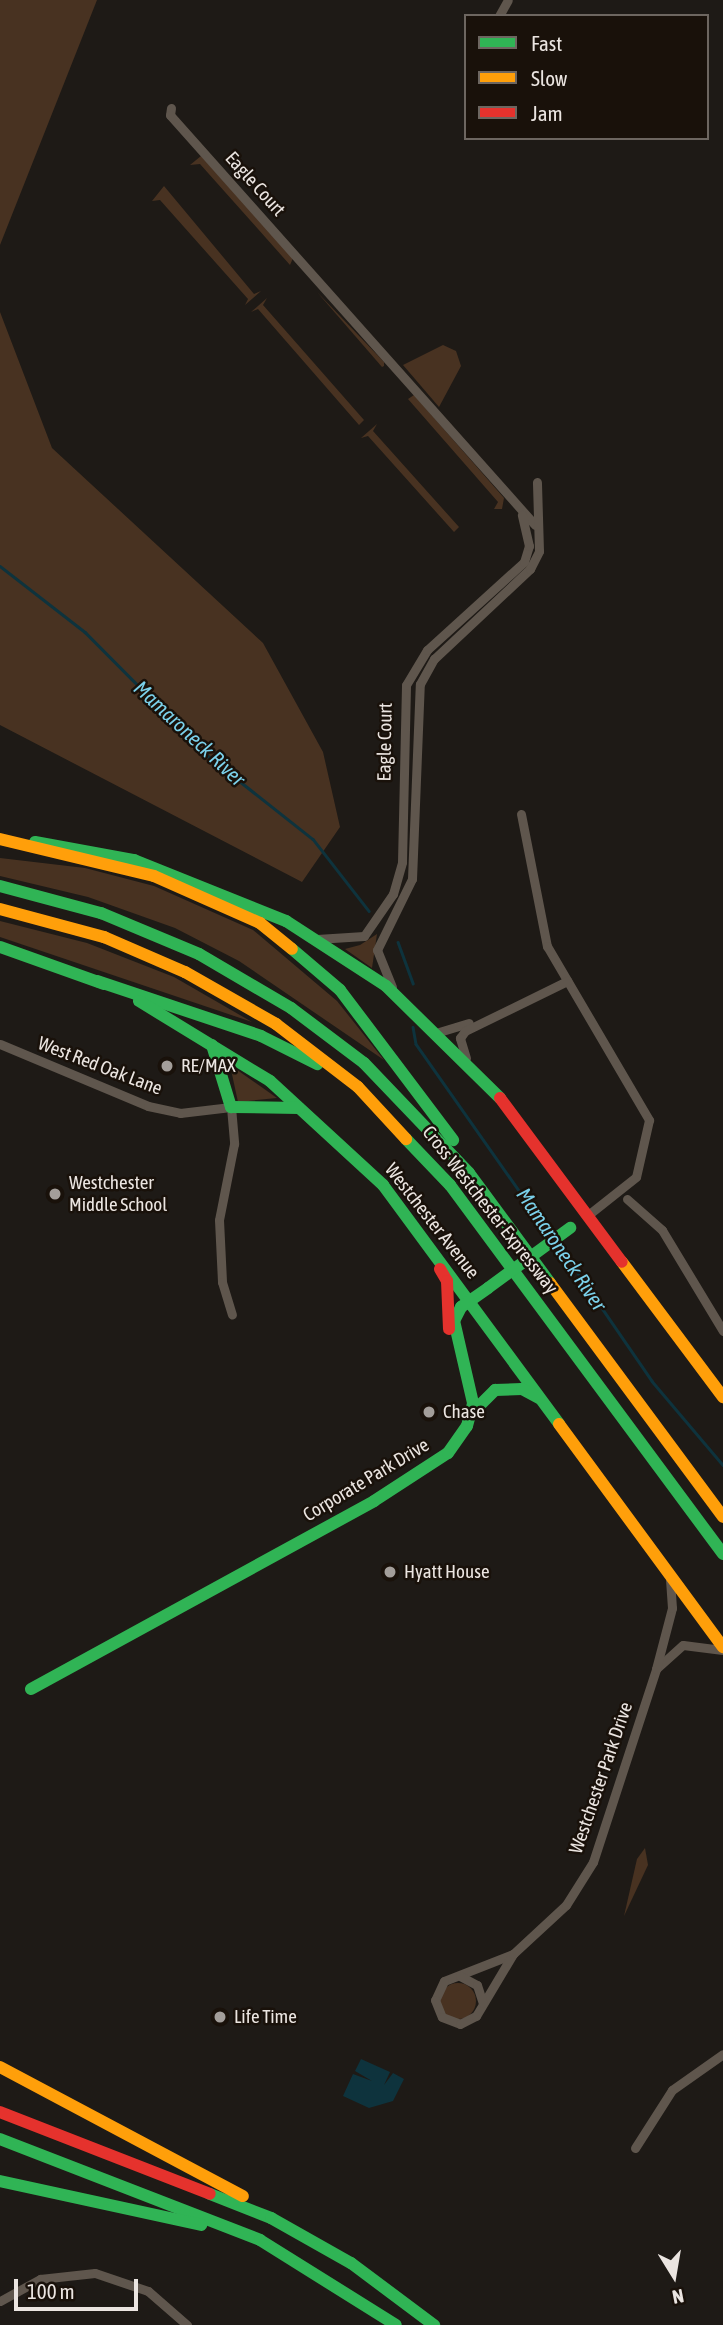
<!DOCTYPE html>
<html>
<head>
<meta charset="utf-8">
<style>
  body { margin:0 }
  #map { position:relative; width:723px; height:2325px; overflow:hidden; background:#1e1a16; font-family:"Asap Condensed",sans-serif }
  div>[style] { position:absolute }
  .green>* { inset:0; background:#483221 }
  .round { border-radius:50% }
  .water>* { inset:0; background:#0e333d }
  .stream>* { height:2.5px; margin:-1.25px; padding:0 1.25px; transform-origin:1.25px; border-radius:1.25px; background:#0e333d }
  .street>* { height:9px; margin:-4.5px; padding:0 4.5px; transform-origin:4.5px; border-radius:4.5px; background:#5f564d }
  .fast>* { height:12px; margin:-6px; padding:0 6px; transform-origin:6px; border-radius:6px; background:#30b455 }
  .slow>* { height:12px; margin:-6px; padding:0 6px; transform-origin:6px; border-radius:6px; background:#ff9f0a }
  .jam>* { height:12px; margin:-6px; padding:0 6px; transform-origin:6px; border-radius:6px; background:#e5322d }
  .fast-bridge>* { height:12px; margin:-6px; padding:0 6px; transform-origin:6px; border-radius:6px; background:#30b455 }
  .dots>* { width:19px; height:19px; translate:-50% -50%; box-sizing:border-box; border:4px solid #19110a; border-radius:50% }
  span { translate:-50% -50%; white-space:nowrap; text-align:center; line-height:1.15; -webkit-text-stroke:5px #19110a; paint-order:stroke }
  .street-label { font-size:19px; color:#ebe5e1 }
  .poi-label { font-size:19px; color:#ebe5e1 }
  .left { translate:0 -50%; text-align:left }
  .water-label { font-size:21px; color:#7bd1eb; font-style:italic }
  .legend { position:absolute; left:464px; top:14px; width:245px; height:126px; box-sizing:border-box; background:#19110a; border:2px solid #6d6660; margin:0; padding:9px 12px; list-style:none; font-size:21px; color:#ebe5e1 }
  .legend li { display:flex; align-items:center; gap:14px; height:35px }
  .legend b { width:35px; border:2px solid #6d6660 }
  .north { position:absolute; left:639px; top:2241px; width:70px; height:70px; -webkit-text-stroke:5px #19110a; paint-order:stroke; rotate:169deg; font-size:19px; font-weight:700; line-height:28px; text-align:center; color:#ebe5e1 }
  .north::after { content:''; display:block; margin:auto; width:24px; height:32px; background:#ebe5e1; clip-path:polygon(50% 0,100% 100%,50% 72%,0 100%) }
  .scale { position:absolute; left:14px; top:2279px; width:124px; height:32px; box-sizing:border-box; border:4px solid #ebe5e1; border-top:0; padding-left:9px; font-size:21px; line-height:24px; white-space:nowrap; color:#ebe5e1; -webkit-text-stroke:5px #19110a; paint-order:stroke }
</style>
</head>
<body>
<div id="map">
  <div class="green">
    <i style="clip-path:polygon(0 0,97px 0,0 245px)"></i>
    <i style="clip-path:polygon(201px 156px,293px 258px,290px 265px,200px 164px,190px 165px)"></i>
    <i style="clip-path:polygon(164px 186px,254px 294px,261px 291px,245px 305px,248px 299px,160px 200px,152px 201px)"></i>
    <i style="clip-path:polygon(317px 292px,384px 362px,384px 366px,382px 367px)"></i>
    <i style="clip-path:polygon(267px 298px,263px 305px,364px 420px,359px 425px,258px 309px,251px 312px)"></i>
    <i style="clip-path:polygon(0 312px,52px 448px,263px 643px,323px 752px,340px 827px,302px 882px,0 725px)"></i>
    <i style="clip-path:polygon(443px 345px,456px 351px,461px 366px,439px 407px,403px 365px)"></i>
    <i style="clip-path:polygon(414px 395px,504px 498px,502px 509px,494px 509px,498px 502px,408px 399px)"></i>
    <i style="clip-path:polygon(377px 424px,373px 431px,459px 527px,454px 532px,368px 436px,361px 438px)"></i>
    <i style="clip-path:polygon(0 858px,85px 868px,154px 886px,253px 930px,337px 1001px,384px 1060px,239px 961px,175px 928px,88px 897px,0 876px)"></i>
    <i style="clip-path:polygon(0 921px,87px 943px,174px 977px,252px 1022px,0 937px)"></i>
    <i style="clip-path:polygon(377px 934px,372px 968px,345px 949px,360px 945px)"></i>
    <i style="clip-path:polygon(230px 1065px,277px 1098px,238px 1102px)"></i>
    <i style="clip-path:polygon(645px 1848px,648px 1865px,624px 1916px,637px 1859px)"></i>
    <i class="round" style="left:440px;top:1983px;width:36px;height:36px"></i>
  </div>
  <div class="water">
    <i style="clip-path:polygon(361px 2059px,390px 2072px,384px 2085px,393px 2073px,404px 2079px,393px 2101px,369px 2108px,343px 2096px,353px 2074px,372px 2081px,355px 2071px)"></i>
  </div>
  <div class="stream">
    <i style="left:0;top:566px;width:108px;rotate:37.8deg"></i>
    <i style="left:85px;top:632px;width:176px;rotate:45.2deg"></i>
    <i style="left:209px;top:757px;width:132px;rotate:38.3deg"></i>
    <i style="left:313px;top:839px;width:91px;rotate:52.1deg"></i>
    <i style="left:398px;top:942px;width:44px;rotate:69.9deg"></i>
    <i style="left:413px;top:1027px;width:17px;rotate:80deg"></i>
    <i style="left:416px;top:1044px;width:235px;rotate:54.9deg"></i>
    <i style="left:558px;top:1244px;width:166px;rotate:55.5deg"></i>
    <i style="left:652px;top:1381px;width:110px;rotate:49.8deg"></i>
  </div>
  <div class="street">
    <i style="left:499px;top:16px;width:18px;rotate:-61deg"></i>
    <i style="left:171px;top:108px;width:7px;rotate:98deg"></i>
    <i style="left:170px;top:115px;width:549px;rotate:48.32deg"></i>
    <i style="left:521px;top:814px;width:135px;rotate:78.9deg"></i>
    <i style="left:547px;top:946px;width:202px;rotate:59.6deg"></i>
    <i style="left:649px;top:1120px;width:58px;rotate:102.8deg"></i>
    <i style="left:636px;top:1177px;width:61px;rotate:141.6deg"></i>
    <i style="left:317px;top:939px;width:47px;rotate:-3.7deg"></i>
    <i style="left:364px;top:936px;width:51px;rotate:-55.4deg"></i>
    <i style="left:393px;top:894px;width:33px;rotate:-74deg"></i>
    <i style="left:402px;top:862px;width:177px;rotate:-88.7deg"></i>
    <i style="left:406px;top:685px;width:41px;rotate:-59deg"></i>
    <i style="left:427px;top:650px;width:131px;rotate:-42.2deg"></i>
    <i style="left:524px;top:562px;width:17px;rotate:-73deg"></i>
    <i style="left:529px;top:546px;width:32px;rotate:-103deg"></i>
    <i style="left:392px;top:987px;width:40px;rotate:-112deg"></i>
    <i style="left:377px;top:950px;width:79px;rotate:-63.8deg"></i>
    <i style="left:412px;top:879px;width:195px;rotate:-87.7deg"></i>
    <i style="left:420px;top:684px;width:29px;rotate:-61deg"></i>
    <i style="left:434px;top:659px;width:132px;rotate:-43.2deg"></i>
    <i style="left:530px;top:569px;width:20px;rotate:-63deg"></i>
    <i style="left:539px;top:551px;width:69px;rotate:-91.7deg"></i>
    <i style="left:439px;top:1032px;width:31px;rotate:-17deg"></i>
    <i style="left:0;top:1044px;width:160px;rotate:22.7deg"></i>
    <i style="left:148px;top:1106px;width:33px;rotate:12deg"></i>
    <i style="left:180px;top:1113px;width:51px;rotate:-6.7deg"></i>
    <i style="left:231px;top:1107px;width:37px;rotate:85deg"></i>
    <i style="left:234px;top:1144px;width:77px;rotate:101.2deg"></i>
    <i style="left:219px;top:1220px;width:62px;rotate:87.2deg"></i>
    <i style="left:222px;top:1282px;width:34px;rotate:73deg"></i>
    <i style="left:466px;top:1058px;width:21px;rotate:-107deg"></i>
    <i style="left:460px;top:1038px;width:9px;rotate:-54deg"></i>
    <i style="left:465px;top:1031px;width:114px;rotate:-26.1deg"></i>
    <i style="left:627px;top:1199px;width:47px;rotate:41.5deg"></i>
    <i style="left:662px;top:1230px;width:118px;rotate:58.9deg"></i>
    <i style="left:656px;top:1669px;width:36px;rotate:-42deg"></i>
    <i style="left:683px;top:1645px;width:40px;rotate:7.1deg"></i>
    <i style="left:513px;top:1954px;width:74px;rotate:158.6deg"></i>
    <i style="left:444px;top:1981px;width:21px;rotate:115deg"></i>
    <i style="left:435px;top:2000px;width:18px;rotate:68deg"></i>
    <i style="left:442px;top:2017px;width:19px;rotate:21deg"></i>
    <i style="left:460px;top:2024px;width:18px;rotate:-27deg"></i>
    <i style="left:476px;top:2016px;width:72px;rotate:-59.2deg"></i>
    <i style="left:513px;top:1954px;width:72px;rotate:-42.8deg"></i>
    <i style="left:566px;top:1905px;width:51px;rotate:-57.9deg"></i>
    <i style="left:593px;top:1862px;width:203px;rotate:-71.9deg"></i>
    <i style="left:656px;top:1669px;width:63px;rotate:-75.3deg"></i>
    <i style="left:672px;top:1608px;width:28px;rotate:-94deg"></i>
    <i style="left:460px;top:1976px;width:19px;rotate:28deg"></i>
    <i style="left:477px;top:1985px;width:19px;rotate:72deg"></i>
    <i style="left:635px;top:2148px;width:69px;rotate:-57.5deg"></i>
    <i style="left:672px;top:2090px;width:62px;rotate:-35.2deg"></i>
    <i style="left:0;top:2301px;width:46px;rotate:-28.8deg"></i>
    <i style="left:40px;top:2279px;width:55px;rotate:-6.2deg"></i>
    <i style="left:95px;top:2273px;width:56px;rotate:18.8deg"></i>
    <i style="left:148px;top:2291px;width:52px;rotate:41.1deg"></i>
  </div>
  <div class="fast">
    <i style="left:35px;top:842px;width:101px;rotate:10.3deg"></i>
    <i style="left:134px;top:860px;width:164px;rotate:21.9deg"></i>
    <i style="left:286px;top:921px;width:119px;rotate:33deg"></i>
    <i style="left:386px;top:986px;width:160px;rotate:44.5deg"></i>
    <i style="left:0;top:886px;width:105px;rotate:15deg"></i>
    <i style="left:101px;top:913px;width:106px;rotate:22.7deg"></i>
    <i style="left:199px;top:954px;width:107px;rotate:30.4deg"></i>
    <i style="left:291px;top:1008px;width:91px;rotate:37deg"></i>
    <i style="left:364px;top:1063px;width:152px;rotate:46.3deg"></i>
    <i style="left:469px;top:1173px;width:137px;rotate:53.6deg"></i>
    <i style="left:0;top:947px;width:110px;rotate:19.6deg"></i>
    <i style="left:292px;top:949px;width:63px;rotate:40.5deg"></i>
    <i style="left:340px;top:990px;width:188px;rotate:53deg"></i>
    <i style="left:97px;top:981px;width:173px;rotate:18.5deg"></i>
    <i style="left:261px;top:1036px;width:63px;rotate:26.6deg"></i>
    <i style="left:139px;top:1001px;width:153px;rotate:31.4deg"></i>
    <i style="left:270px;top:1081px;width:154px;rotate:42.6deg"></i>
    <i style="left:383px;top:1185px;width:297px;rotate:53.6deg"></i>
    <i style="left:212px;top:1045px;width:65px;rotate:73deg"></i>
    <i style="left:231px;top:1107px;width:68px;rotate:0.8deg"></i>
    <i style="left:406px;top:1139px;width:64px;rotate:46.3deg"></i>
    <i style="left:450px;top:1185px;width:459px;rotate:53.5deg"></i>
    <i style="left:472px;top:1413px;width:33px;rotate:-45deg"></i>
    <i style="left:495px;top:1390px;width:27px;rotate:-2deg"></i>
    <i style="left:522px;top:1389px;width:19px;rotate:28deg"></i>
    <i style="left:31px;top:1689px;width:391px;rotate:-28.7deg"></i>
    <i style="left:374px;top:1501px;width:88px;rotate:-33deg"></i>
    <i style="left:448px;top:1453px;width:33px;rotate:-55deg"></i>
    <i style="left:467px;top:1426px;width:24px;rotate:-75deg"></i>
    <i style="left:473px;top:1403px;width:84px;rotate:-103deg"></i>
    <i style="left:454px;top:1321px;width:16px;rotate:-63deg"></i>
    <i style="left:461px;top:1307px;width:33px;rotate:-35deg"></i>
    <i style="left:0;top:2139px;width:279px;rotate:21.2deg"></i>
    <i style="left:260px;top:2240px;width:160px;rotate:32deg"></i>
    <i style="left:0;top:2181px;width:206px;rotate:12.3deg"></i>
    <i style="left:210px;top:2194px;width:66px;rotate:21.5deg"></i>
    <i style="left:271px;top:2218px;width:92px;rotate:29.4deg"></i>
    <i style="left:351px;top:2263px;width:104px;rotate:36.8deg"></i>
  </div>
  <div class="slow">
    <i style="left:0;top:839px;width:158px;rotate:13.5deg"></i>
    <i style="left:154px;top:876px;width:116px;rotate:23.9deg"></i>
    <i style="left:260px;top:923px;width:41px;rotate:39.1deg"></i>
    <i style="left:0;top:909px;width:108px;rotate:15.1deg"></i>
    <i style="left:104px;top:937px;width:88px;rotate:23.4deg"></i>
    <i style="left:185px;top:972px;width:105px;rotate:29.7deg"></i>
    <i style="left:276px;top:1024px;width:103px;rotate:37.5deg"></i>
    <i style="left:358px;top:1087px;width:71px;rotate:47.3deg"></i>
    <i style="left:622px;top:1262px;width:169px;rotate:53.2deg"></i>
    <i style="left:550px;top:1283px;width:291px;rotate:53.5deg"></i>
    <i style="left:559px;top:1424px;width:277px;rotate:53.7deg"></i>
    <i style="left:0;top:2067px;width:275px;rotate:28deg"></i>
  </div>
  <div class="jam">
    <i style="left:500px;top:1098px;width:204px;rotate:53.4deg"></i>
    <i style="left:440px;top:1269px;width:14px;rotate:60deg"></i>
    <i style="left:447px;top:1281px;width:48px;rotate:87.6deg"></i>
    <i style="left:0;top:2112px;width:225px;rotate:21.3deg"></i>
  </div>
  <div class="fast-bridge">
    <i style="left:488px;top:1288px;width:102px;rotate:-36.2deg"></i>
  </div>
  <div class="dots">
    <i style="left:167px;top:1066px;background:#a39e9a"></i>
    <i style="left:55px;top:1194px;background:#a39e9a"></i>
    <i style="left:429px;top:1412px;background:#a39e9a"></i>
    <i style="left:390px;top:1572px;background:#a39e9a"></i>
    <i style="left:220px;top:2017px;background:#a39e9a"></i>
  </div>
  <div class="street-label">
    <span style="left:255px;top:184px;rotate:48deg">Eagle Court</span>
    <span style="left:385px;top:742px;rotate:-89deg">Eagle Court</span>
    <span style="left:100px;top:1066px;rotate:21deg">West Red Oak Lane</span>
    <span style="left:490px;top:1210px;rotate:52deg">Cross Westchester Expressway</span>
    <span style="left:432px;top:1221px;rotate:52deg">Westchester Avenue</span>
    <span style="left:366px;top:1480px;rotate:-31deg">Corporate Park Drive</span>
    <span style="left:601px;top:1778px;rotate:-71deg">Westchester Park Drive</span>
  </div>
  <div class="poi-label">
    <span class="left" style="left:181px;top:1066px">RE/MAX</span>
    <span class="left" style="left:69px;top:1194px">Westchester<br>Middle School</span>
    <span class="left" style="left:443px;top:1412px">Chase</span>
    <span class="left" style="left:404px;top:1572px">Hyatt House</span>
    <span class="left" style="left:234px;top:2017px">Life Time</span>
  </div>
  <div class="water-label">
    <span style="left:190px;top:733px;rotate:43deg">Mamaroneck River</span>
    <span style="left:562px;top:1249px;rotate:56deg">Mamaroneck River</span>
  </div>
  <ul class="legend">
  <li><b style="height:9px;background:#30b455"></b>Fast</li>
  <li><b style="height:9px;background:#ff9f0a"></b>Slow</li>
  <li><b style="height:9px;background:#e5322d"></b>Jam</li>
  </ul>
  <div class="north">N</div>
  <div class="scale">100 m</div>
</div>
</body>
</html>
